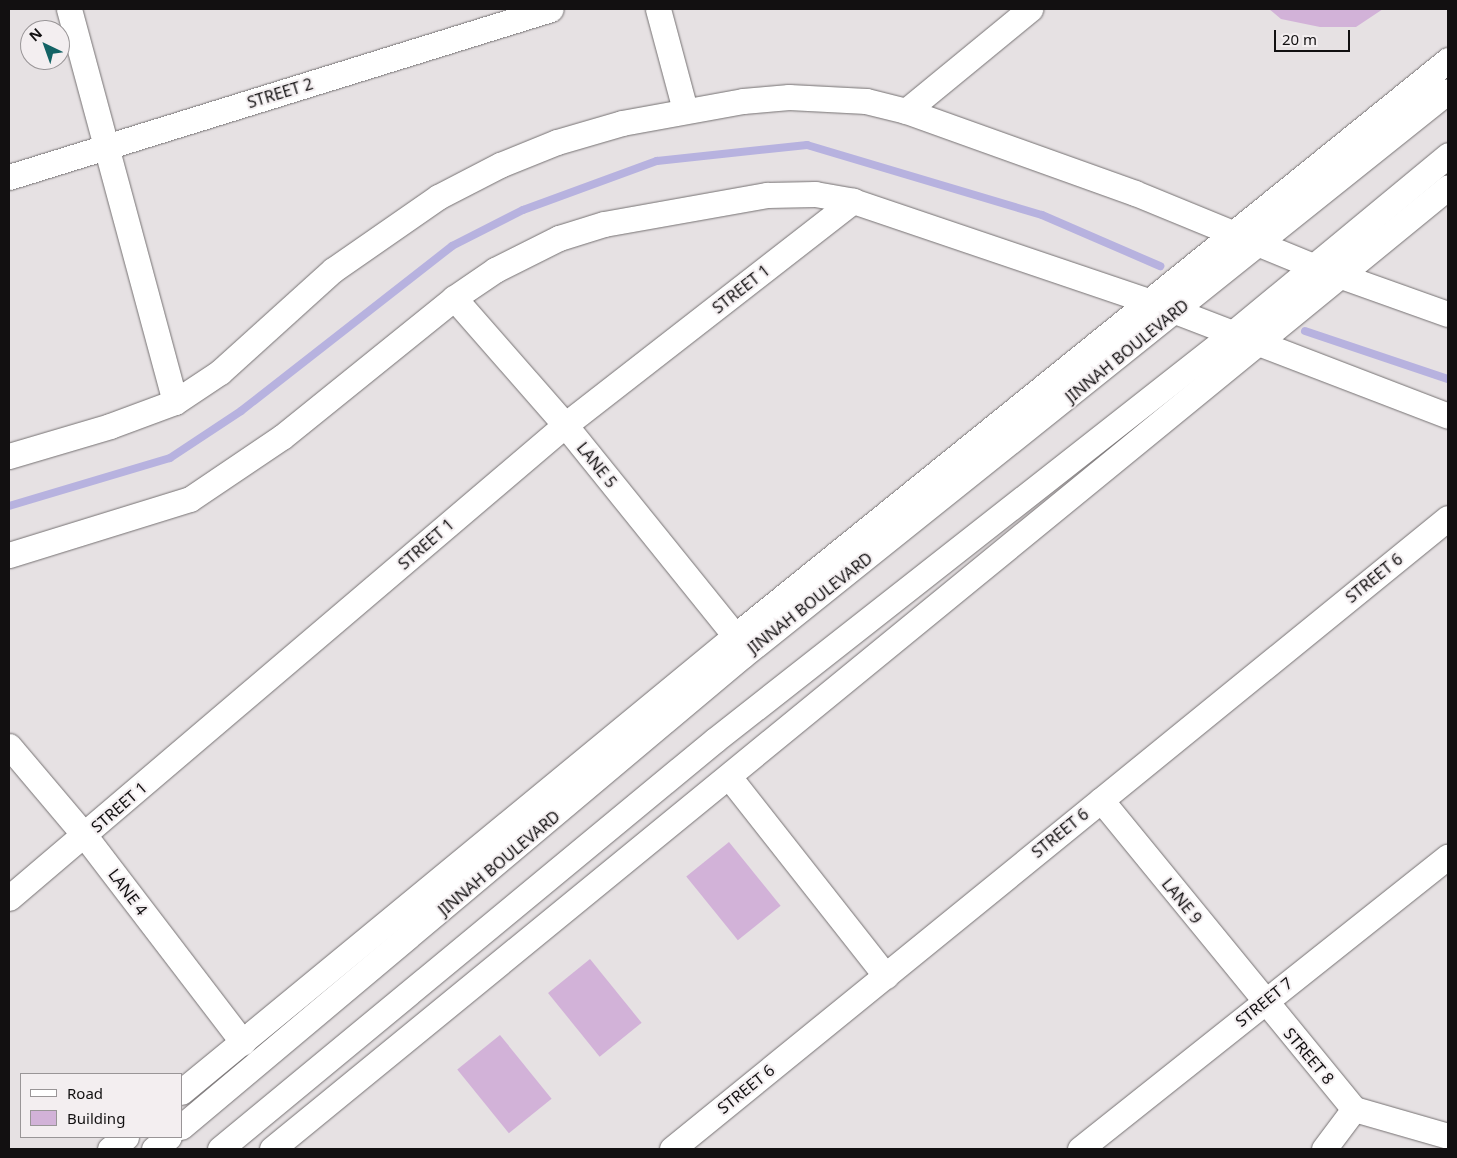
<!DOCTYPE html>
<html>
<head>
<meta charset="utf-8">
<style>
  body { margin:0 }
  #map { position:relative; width:1457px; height:1158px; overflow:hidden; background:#e6e1e3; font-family:"Noto Sans",sans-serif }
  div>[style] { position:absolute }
  .stream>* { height:8px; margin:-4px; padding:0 4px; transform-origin:4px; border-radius:4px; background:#b7b2df }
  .building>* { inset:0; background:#d2b2d8; transform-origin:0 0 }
  .roads { filter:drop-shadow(0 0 1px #757172) drop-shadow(0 0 1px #757172) }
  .minor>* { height:25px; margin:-12.5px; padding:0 12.5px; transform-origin:12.5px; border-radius:12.5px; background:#fff }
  span { translate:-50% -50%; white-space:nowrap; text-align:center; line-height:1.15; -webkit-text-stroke:4px #f3eef0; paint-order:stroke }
  .street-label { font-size:16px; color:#121011 }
  .frame { position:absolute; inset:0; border:10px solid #121011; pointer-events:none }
  .legend { position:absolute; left:20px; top:1073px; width:162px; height:65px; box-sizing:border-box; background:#f3eef0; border:1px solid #999597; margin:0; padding:6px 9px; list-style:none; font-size:15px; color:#121011 }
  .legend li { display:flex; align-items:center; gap:10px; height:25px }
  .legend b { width:25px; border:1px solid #999597 }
  .north { position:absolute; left:20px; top:20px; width:50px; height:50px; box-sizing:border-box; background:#f3eef0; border:1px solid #999597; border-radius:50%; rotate:318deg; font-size:14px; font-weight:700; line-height:20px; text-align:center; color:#121011 }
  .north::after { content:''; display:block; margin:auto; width:18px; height:22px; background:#136365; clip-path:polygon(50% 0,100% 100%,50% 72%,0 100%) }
  .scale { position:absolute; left:1274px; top:30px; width:76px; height:22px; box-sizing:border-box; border:2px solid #121011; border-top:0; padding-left:6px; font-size:15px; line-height:18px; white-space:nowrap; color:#121011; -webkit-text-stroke:4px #f3eef0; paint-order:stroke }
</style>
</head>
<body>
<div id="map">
  <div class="stream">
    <i style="left:1305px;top:331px;width:151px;rotate:18.6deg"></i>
    <i style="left:9px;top:506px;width:168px;rotate:-16.6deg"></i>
    <i style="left:170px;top:458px;width:85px;rotate:-33.5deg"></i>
    <i style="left:241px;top:411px;width:268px;rotate:-38deg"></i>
    <i style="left:452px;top:246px;width:80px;rotate:-26.9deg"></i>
    <i style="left:523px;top:210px;width:143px;rotate:-20.1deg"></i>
    <i style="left:657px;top:161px;width:151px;rotate:-6.1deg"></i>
    <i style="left:807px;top:145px;width:245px;rotate:16.6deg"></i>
    <i style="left:1042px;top:215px;width:129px;rotate:23.4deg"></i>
  </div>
  <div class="building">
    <i style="clip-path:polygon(1269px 9px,1383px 9px,1356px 27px,1320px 27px,1281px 19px)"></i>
    <i style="left:729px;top:842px;width:82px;height:55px;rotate:51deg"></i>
    <i style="left:590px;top:959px;width:82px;height:54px;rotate:51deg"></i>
    <i style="left:500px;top:1035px;width:82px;height:55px;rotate:51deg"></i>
  </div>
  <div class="roads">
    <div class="minor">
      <i style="left:69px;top:9px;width:407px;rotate:74.9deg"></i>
      <i style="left:658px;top:9px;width:105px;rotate:75deg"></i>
      <i style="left:906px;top:111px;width:161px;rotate:-39.4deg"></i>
      <i style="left:9px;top:177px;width:567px;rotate:-17.22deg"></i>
      <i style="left:454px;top:298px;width:169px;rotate:48.8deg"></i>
      <i style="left:565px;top:425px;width:271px;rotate:51.1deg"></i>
      <i style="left:9px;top:456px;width:105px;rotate:-16.5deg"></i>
      <i style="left:110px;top:426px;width:69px;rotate:-20.3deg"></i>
      <i style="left:175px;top:402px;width:54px;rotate:-33.7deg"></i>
      <i style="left:220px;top:372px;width:152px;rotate:-42.1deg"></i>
      <i style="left:333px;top:270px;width:128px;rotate:-34.8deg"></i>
      <i style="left:438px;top:197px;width:70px;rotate:-27.3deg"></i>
      <i style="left:500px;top:165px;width:61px;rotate:-22deg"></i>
      <i style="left:557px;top:142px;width:68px;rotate:-16.3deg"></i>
      <i style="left:622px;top:123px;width:123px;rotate:-10.3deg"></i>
      <i style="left:743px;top:101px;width:46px;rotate:-5deg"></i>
      <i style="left:789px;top:97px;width:77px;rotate:3deg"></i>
      <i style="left:866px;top:101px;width:41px;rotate:14deg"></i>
      <i style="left:906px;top:111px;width:243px;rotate:19.7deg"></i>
      <i style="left:1135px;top:193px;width:192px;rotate:22.3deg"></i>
      <i style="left:1313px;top:266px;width:143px;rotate:19.6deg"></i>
      <i style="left:9px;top:555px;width:189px;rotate:-17.2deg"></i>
      <i style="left:190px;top:499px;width:111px;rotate:-34deg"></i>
      <i style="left:282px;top:437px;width:221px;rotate:-38.9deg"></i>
      <i style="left:454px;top:298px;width:50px;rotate:-34.3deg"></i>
      <i style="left:495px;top:270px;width:72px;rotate:-26.6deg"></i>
      <i style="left:559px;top:238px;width:47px;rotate:-17.3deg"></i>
      <i style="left:604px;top:224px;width:166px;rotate:-10.1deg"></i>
      <i style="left:767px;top:195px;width:48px;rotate:-1.2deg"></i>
      <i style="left:815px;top:194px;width:39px;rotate:10deg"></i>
      <i style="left:853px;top:201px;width:312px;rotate:18.7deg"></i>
      <i style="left:1149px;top:301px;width:320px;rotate:21deg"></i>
      <i style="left:9px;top:746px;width:118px;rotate:49.8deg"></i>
      <i style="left:85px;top:836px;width:260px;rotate:52.6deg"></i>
      <i style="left:730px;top:778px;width:252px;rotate:51.8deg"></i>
      <i style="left:1101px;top:800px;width:399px;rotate:50.7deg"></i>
      <i style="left:1354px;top:1109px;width:50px;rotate:126.9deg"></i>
      <i style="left:9px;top:898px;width:730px;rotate:-40.39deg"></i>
      <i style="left:565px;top:425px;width:365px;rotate:-37.9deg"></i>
      <i style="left:181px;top:1092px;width:718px;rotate:-39.46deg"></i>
      <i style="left:735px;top:636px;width:917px;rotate:-38.93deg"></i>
      <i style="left:1354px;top:1109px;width:98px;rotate:16deg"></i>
      <i style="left:181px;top:1127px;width:733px;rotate:-40.02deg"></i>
      <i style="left:742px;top:656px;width:904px;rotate:-38.67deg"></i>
      <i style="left:110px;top:1149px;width:20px;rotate:-37deg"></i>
      <i style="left:154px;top:1149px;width:19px;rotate:-39deg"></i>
      <i style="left:220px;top:1149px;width:642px;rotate:-39.57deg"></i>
      <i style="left:715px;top:740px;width:657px;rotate:-38.14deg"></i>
      <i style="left:1232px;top:334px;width:281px;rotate:-39.6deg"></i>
      <i style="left:272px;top:1149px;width:1519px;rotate:-39.28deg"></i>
      <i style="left:672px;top:1149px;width:1000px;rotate:-39.12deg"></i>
      <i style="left:1080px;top:1149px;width:470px;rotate:-38.5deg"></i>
    </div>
  </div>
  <div class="street-label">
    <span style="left:280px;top:93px;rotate:-17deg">STREET 2</span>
    <span style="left:741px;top:289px;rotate:-38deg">STREET 1</span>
    <span style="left:1127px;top:351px;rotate:-39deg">JINNAH BOULEVARD</span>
    <span style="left:597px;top:465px;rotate:51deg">LANE 5</span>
    <span style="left:426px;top:544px;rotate:-41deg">STREET 1</span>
    <span style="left:1374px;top:578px;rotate:-39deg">STREET 6</span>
    <span style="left:810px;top:603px;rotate:-38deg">JINNAH BOULEVARD</span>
    <span style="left:119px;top:807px;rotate:-41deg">STREET 1</span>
    <span style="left:1060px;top:833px;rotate:-39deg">STREET 6</span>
    <span style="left:499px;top:863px;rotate:-40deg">JINNAH BOULEVARD</span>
    <span style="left:128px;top:892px;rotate:53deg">LANE 4</span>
    <span style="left:1182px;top:901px;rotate:51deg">LANE 9</span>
    <span style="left:1264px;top:1002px;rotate:-39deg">STREET 7</span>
    <span style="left:1309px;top:1056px;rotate:50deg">STREET 8</span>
    <span style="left:746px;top:1089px;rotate:-39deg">STREET 6</span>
  </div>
  <div class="frame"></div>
  <ul class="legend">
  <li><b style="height:6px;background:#fff"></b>Road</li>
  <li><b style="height:14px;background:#d2b2d8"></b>Building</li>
  </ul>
  <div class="north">N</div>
  <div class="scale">20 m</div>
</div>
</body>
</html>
